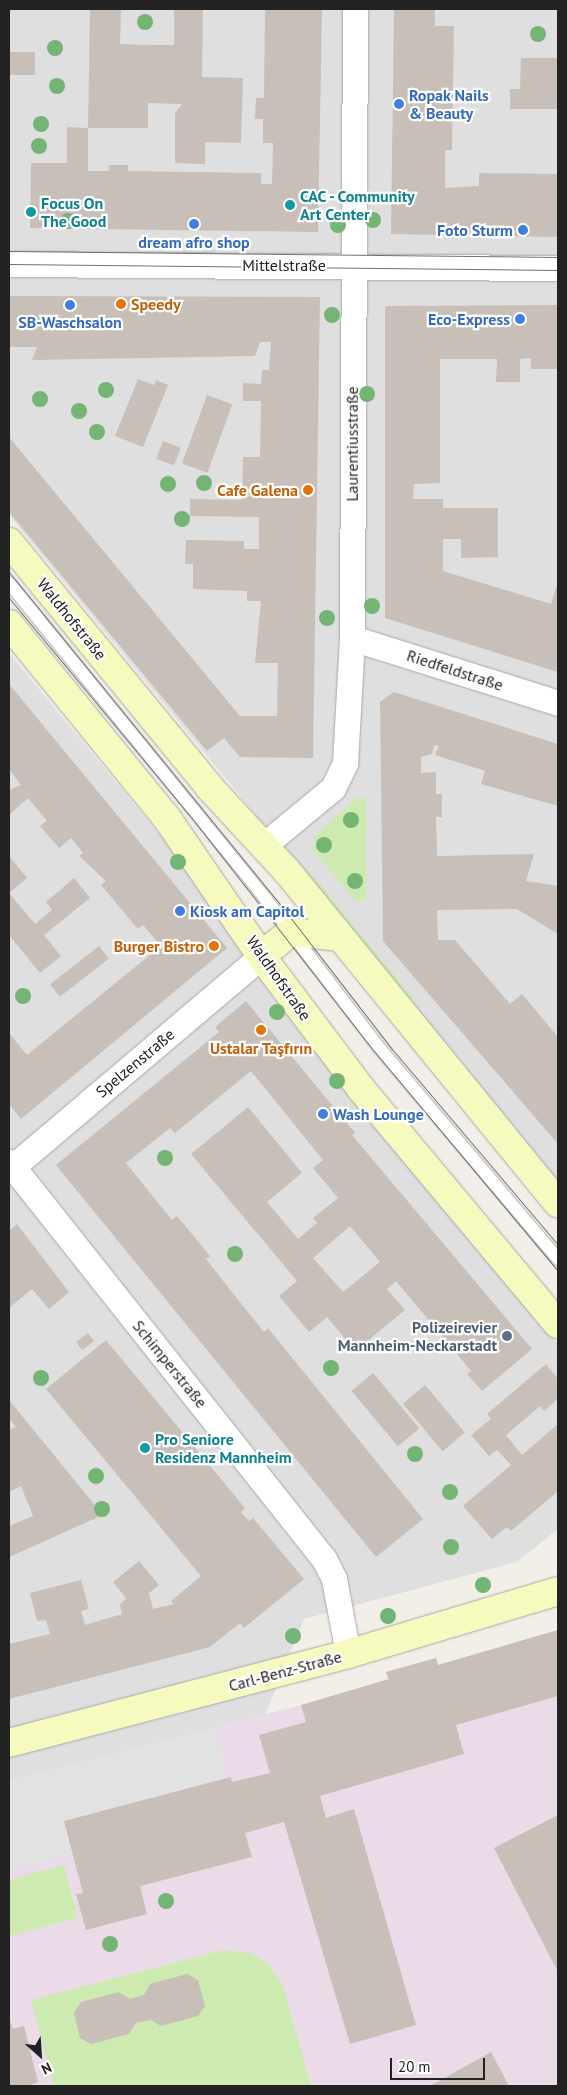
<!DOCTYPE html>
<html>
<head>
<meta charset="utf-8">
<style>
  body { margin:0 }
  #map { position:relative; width:567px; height:2095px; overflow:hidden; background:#f2efe9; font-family:"PT Sans",sans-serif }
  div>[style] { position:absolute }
  .residential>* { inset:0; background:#e0dfdf }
  .industrial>* { inset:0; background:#ebdbe8 }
  .grass>* { inset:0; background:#cdebb0 }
  .parking>* { inset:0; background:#e2e2e2 }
  .building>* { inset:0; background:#c7bfb8; transform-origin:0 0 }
  .roads { filter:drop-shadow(0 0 1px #a9a9a9) drop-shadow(0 0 1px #a9a9a9) }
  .lane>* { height:12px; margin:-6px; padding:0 6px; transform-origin:6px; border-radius:6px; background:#fff }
  .street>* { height:25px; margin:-12.5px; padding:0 12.5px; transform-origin:12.5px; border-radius:12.5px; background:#fff }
  .secondary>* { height:28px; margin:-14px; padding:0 14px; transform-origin:14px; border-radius:14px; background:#f7fabf }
  .tram>* { height:1px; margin:-0.5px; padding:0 0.5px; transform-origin:0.5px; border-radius:0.5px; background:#707070 }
  .trees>* { width:16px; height:16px; margin:-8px; border-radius:50%; background:#74b475 }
  .dots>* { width:14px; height:14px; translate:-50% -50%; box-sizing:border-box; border:2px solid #fff; border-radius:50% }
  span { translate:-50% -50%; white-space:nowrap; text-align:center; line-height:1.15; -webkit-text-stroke:4.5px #fff; paint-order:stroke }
  .shop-label { font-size:16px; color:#366cbe; font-weight:700 }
  .left { translate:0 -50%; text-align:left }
  .right { translate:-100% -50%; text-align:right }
  .culture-label { font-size:16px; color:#0d838f; font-weight:700 }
  .street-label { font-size:16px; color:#222 }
  .food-label { font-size:16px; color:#c56008; font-weight:700 }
  .service-label { font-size:16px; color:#4e5e75; font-weight:700 }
  .frame { position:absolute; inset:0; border:10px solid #222; pointer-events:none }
  .north { position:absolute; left:15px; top:2030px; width:50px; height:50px; -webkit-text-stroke:4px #fff; paint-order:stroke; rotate:154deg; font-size:14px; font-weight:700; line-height:20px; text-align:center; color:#222 }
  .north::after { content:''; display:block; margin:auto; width:18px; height:22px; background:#222; clip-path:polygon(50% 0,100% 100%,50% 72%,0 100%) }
  .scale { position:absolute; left:390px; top:2058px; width:95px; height:22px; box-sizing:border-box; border:2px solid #222; border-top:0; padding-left:6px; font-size:15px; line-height:18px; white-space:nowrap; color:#222; -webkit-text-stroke:4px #fff; paint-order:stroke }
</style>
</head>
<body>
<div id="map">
  <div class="residential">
    <i style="clip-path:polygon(9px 9px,558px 9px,558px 1183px,9px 515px)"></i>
    <i style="clip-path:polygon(9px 653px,224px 912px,283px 1010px,558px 1344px,558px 1529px,517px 1562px,304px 1619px,265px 1715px,9px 1781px)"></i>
  </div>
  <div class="industrial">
    <i style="clip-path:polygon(558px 1630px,558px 2086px,9px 2086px,9px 1781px,301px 1705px,388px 1680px,386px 1672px,436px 1658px,439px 1665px)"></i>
  </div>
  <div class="grass">
    <i style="clip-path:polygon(366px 797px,366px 900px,356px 901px,313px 850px,315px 836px,356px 798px)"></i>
    <i style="clip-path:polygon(306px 868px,413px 998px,403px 1006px,299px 875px)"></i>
    <i style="clip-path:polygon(64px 1865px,78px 1918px,9px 1936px,9px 1880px)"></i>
    <i style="clip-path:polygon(223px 1950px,251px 1953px,269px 1964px,283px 1986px,311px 2086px,54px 2086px,31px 2000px)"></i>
  </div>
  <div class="parking">
    <i style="clip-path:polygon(215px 1728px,228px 1777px,64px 1821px,73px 1854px,9px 1871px,9px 1781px)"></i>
  </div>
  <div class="building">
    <i style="clip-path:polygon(90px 9px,121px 9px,120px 44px,149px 45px,174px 45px,174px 9px,203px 9px,202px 77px,243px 78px,241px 143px,205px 142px,205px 164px,175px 163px,175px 113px,182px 104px,148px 103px,148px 128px,88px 128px)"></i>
    <i style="clip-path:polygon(265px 9px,322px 9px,318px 232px,30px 228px,31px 163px,67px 163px,67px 127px,88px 128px,88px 171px,109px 171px,109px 165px,128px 165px,128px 171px,261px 173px,261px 184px,272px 184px,273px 143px,263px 143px,263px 119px,255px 119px,256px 98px,264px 98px)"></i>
    <i style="clip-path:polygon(394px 9px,435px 9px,435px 26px,454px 26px,452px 150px,445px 150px,445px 188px,479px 186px,479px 173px,558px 174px,558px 237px,391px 234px)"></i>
    <i style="left:9px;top:52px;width:26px;height:23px"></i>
    <i style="clip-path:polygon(521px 58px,558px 58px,558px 109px,510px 109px,510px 89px,520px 89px)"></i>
    <i style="clip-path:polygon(9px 296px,320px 297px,313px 758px,240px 757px,224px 738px,207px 751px,9px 512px,9px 437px,240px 716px,277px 716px,278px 663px,255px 663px,261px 601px,247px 601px,247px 591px,193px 589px,193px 564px,185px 564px,186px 540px,244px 541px,244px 549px,259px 549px,259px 517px,190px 516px,190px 499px,242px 500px,243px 457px,260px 457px,261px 401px,243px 401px,243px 383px,261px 384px,262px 370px,269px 370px,271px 342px,260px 342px,255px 356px,32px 360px,37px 347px,9px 347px)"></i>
    <i style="clip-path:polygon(558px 305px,558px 369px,531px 369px,531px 358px,520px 359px,520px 382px,496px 382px,497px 359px,440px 359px,440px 483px,414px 484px,413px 499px,443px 499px,443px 508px,498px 508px,498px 557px,461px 558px,461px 539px,443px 539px,443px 571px,551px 604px,558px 581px,558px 672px,385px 618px,385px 306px)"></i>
    <i style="clip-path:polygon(138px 379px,154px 385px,156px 380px,168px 385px,143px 447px,115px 436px)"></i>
    <i style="left:207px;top:395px;width:27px;height:73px;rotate:20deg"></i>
    <i style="left:163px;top:441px;width:19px;height:19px;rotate:21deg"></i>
    <i style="clip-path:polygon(9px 684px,227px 948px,21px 1119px,9px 1104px,9px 1033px,27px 1055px,161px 946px,143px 925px,138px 929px,101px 885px,106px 881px,79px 856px,83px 853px,71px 838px,59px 848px,40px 826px,47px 821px,28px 798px,9px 815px,9px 790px,21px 785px,9px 769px)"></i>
    <i style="clip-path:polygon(394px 692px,558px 744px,558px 806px,481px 784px,485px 771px,435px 755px,439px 746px,434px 745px,432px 754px,421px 757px,421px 773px,436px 772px,436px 794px,442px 794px,442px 817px,436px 817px,437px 856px,534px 854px,526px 881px,558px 886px,558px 934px,517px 909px,437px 910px,438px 940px,455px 940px,510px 1004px,522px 994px,558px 1037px,558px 1144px,383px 941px,380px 702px)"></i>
    <i style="clip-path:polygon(9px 856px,27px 878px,9px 893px,35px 924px,52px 910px,46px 902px,74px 878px,90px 898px,44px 935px,61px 956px,40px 973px,9px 935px)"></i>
    <i style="left:99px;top:946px;width:16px;height:62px;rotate:52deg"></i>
    <i style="clip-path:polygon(evenodd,246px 1001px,355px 1133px,352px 1135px,532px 1349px,482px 1391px,467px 1374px,471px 1371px,396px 1281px,387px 1289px,405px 1310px,355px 1351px,327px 1317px,309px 1332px,279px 1296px,297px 1281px,191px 1154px,248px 1107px,302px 1173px,267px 1202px,298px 1239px,317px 1223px,313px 1218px,338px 1198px,313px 1168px,323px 1160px,251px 1071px,175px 1133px,170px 1128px,126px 1163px,172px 1220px,177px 1216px,210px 1256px,206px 1259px,235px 1296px,264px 1332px,268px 1328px,423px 1519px,376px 1557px,56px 1165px,219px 1032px,215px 1027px,246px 1001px,350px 1226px,380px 1262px,343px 1292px,313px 1258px,350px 1226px)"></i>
    <i style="clip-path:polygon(17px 1224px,69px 1292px,49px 1309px,32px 1289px,9px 1308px,9px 1231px)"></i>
    <i style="left:88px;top:1333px;width:10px;height:15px;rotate:53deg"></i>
    <i style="clip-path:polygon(106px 1340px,245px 1508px,241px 1512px,249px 1521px,253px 1518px,304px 1579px,244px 1628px,240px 1623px,210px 1647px,9px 1699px,9px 1644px,50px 1634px,46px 1620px,37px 1621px,30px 1593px,81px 1580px,89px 1609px,81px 1611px,85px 1625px,122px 1614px,120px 1605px,126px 1598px,113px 1582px,139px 1561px,159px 1585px,149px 1593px,153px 1609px,174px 1604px,171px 1601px,201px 1576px,46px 1389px)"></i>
    <i style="clip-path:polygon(546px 1364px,558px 1379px,558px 1399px,544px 1411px,540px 1406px,506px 1435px,522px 1455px,558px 1424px,558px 1491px,511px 1531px,507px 1527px,492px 1539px,463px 1506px,511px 1465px,497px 1450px,489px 1456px,471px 1435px,491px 1419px,487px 1414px)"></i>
    <i style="left:373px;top:1373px;width:72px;height:28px;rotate:50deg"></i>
    <i style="left:425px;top:1385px;width:62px;height:29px;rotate:50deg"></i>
    <i style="clip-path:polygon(9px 1400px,103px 1515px,9px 1557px,9px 1526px,33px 1516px,21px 1486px,9px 1492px,9px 1430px,16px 1427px,9px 1419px)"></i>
    <i style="clip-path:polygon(558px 1630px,558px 1696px,456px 1725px,464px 1754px,320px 1796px,326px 1818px,354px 1809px,416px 2025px,350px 2044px,284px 1822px,245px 1833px,252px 1857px,140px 1886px,147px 1914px,86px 1930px,76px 1894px,83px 1893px,64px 1821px,231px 1777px,232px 1782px,270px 1773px,259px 1735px,306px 1722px,301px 1705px,389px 1679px,386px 1672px,436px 1658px,438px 1665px)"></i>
    <i style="clip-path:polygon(558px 1815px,558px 1972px,494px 1848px)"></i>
    <i style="clip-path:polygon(187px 1974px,198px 1980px,205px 2006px,198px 2016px,161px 2026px,151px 2020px,136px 2023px,129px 2034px,91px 2044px,80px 2038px,74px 2013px,81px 2002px,119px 1992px,130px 1999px,144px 1995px,150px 1984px)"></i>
    <i style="clip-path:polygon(9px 2018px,13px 2029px,24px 2026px,38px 2082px,28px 2086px,9px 2086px)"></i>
    <i style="clip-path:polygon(491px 2052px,509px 2086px,430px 2086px)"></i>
  </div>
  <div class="roads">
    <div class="lane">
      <i style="left:9px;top:583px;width:406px;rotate:50.9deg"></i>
      <i style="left:265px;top:898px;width:191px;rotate:52.7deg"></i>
      <i style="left:381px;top:1050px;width:274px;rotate:49.7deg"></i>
    </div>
    <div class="street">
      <i style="left:9px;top:264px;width:549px;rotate:0.42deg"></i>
      <i style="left:352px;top:638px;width:216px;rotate:17.5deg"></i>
      <i style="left:264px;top:845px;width:89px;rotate:-39.6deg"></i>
      <i style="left:333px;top:788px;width:28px;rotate:-64deg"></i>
      <i style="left:345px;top:763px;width:125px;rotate:-86.8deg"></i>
      <i style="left:352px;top:638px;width:629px;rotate:-89.73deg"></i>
      <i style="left:9px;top:1162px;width:507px;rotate:51.57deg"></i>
      <i style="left:324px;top:1559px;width:22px;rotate:63deg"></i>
      <i style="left:334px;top:1579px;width:76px;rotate:79.4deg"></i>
      <i style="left:9px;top:1170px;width:331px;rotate:-40.3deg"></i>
    </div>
    <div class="secondary">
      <i style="left:9px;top:542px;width:318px;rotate:50.7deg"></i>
      <i style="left:210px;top:788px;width:112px;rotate:47.2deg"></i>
      <i style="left:286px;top:870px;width:430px;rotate:50.8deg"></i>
      <i style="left:9px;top:624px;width:249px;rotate:50.9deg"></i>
      <i style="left:166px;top:817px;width:168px;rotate:55.6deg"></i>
      <i style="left:261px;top:956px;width:168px;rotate:53deg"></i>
      <i style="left:362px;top:1090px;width:305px;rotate:50.1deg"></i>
      <i style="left:261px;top:956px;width:38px;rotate:-39deg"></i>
      <i style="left:291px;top:932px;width:48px;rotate:5.9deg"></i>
      <i style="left:9px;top:1743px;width:350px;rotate:-14.7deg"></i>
      <i style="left:348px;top:1654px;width:219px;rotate:-16.7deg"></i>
    </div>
  </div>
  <div class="tram">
    <i style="left:9px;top:251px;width:549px;rotate:0.63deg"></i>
    <i style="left:9px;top:264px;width:549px;rotate:0.63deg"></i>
    <i style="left:9px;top:572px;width:422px;rotate:50.8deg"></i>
    <i style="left:276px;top:899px;width:190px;rotate:52.3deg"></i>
    <i style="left:392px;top:1049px;width:257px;rotate:49.7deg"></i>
    <i style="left:9px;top:598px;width:285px;rotate:50.3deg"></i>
    <i style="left:191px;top:817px;width:297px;rotate:52deg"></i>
    <i style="left:374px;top:1051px;width:287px;rotate:50.1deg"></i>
  </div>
  <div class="trees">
    <i style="left:145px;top:22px"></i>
    <i style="left:538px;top:34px"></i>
    <i style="left:55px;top:48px"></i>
    <i style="left:57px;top:86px"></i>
    <i style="left:41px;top:124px"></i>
    <i style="left:39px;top:146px"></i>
    <i style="left:373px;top:220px"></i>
    <i style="left:68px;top:221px"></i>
    <i style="left:338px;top:225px"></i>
    <i style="left:332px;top:315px"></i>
    <i style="left:106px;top:390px"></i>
    <i style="left:367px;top:394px"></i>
    <i style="left:40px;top:399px"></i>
    <i style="left:79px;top:411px"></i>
    <i style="left:97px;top:432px"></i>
    <i style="left:204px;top:483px"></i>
    <i style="left:168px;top:484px"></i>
    <i style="left:182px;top:519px"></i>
    <i style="left:372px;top:606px"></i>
    <i style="left:327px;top:618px"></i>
    <i style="left:351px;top:820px"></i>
    <i style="left:324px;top:845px"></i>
    <i style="left:178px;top:862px"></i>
    <i style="left:355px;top:881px"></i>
    <i style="left:23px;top:996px"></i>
    <i style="left:277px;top:1012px"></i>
    <i style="left:337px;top:1081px"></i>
    <i style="left:165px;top:1158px"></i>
    <i style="left:235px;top:1254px"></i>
    <i style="left:331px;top:1368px"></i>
    <i style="left:41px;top:1378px"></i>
    <i style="left:415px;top:1454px"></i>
    <i style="left:96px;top:1476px"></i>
    <i style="left:450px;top:1492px"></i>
    <i style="left:102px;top:1509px"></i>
    <i style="left:451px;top:1547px"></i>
    <i style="left:483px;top:1585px"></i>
    <i style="left:388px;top:1616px"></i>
    <i style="left:293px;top:1636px"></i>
    <i style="left:166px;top:1901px"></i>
    <i style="left:110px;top:1944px"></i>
  </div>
  <div class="dots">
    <i style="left:399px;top:104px;background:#3f7fe0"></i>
    <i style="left:290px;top:205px;background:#0f9aa8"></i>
    <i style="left:31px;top:212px;background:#0f9aa8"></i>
    <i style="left:194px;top:224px;background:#3f7fe0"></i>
    <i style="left:523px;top:230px;background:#3f7fe0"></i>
    <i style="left:121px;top:304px;background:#e8710a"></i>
    <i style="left:70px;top:305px;background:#3f7fe0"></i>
    <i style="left:520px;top:319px;background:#3f7fe0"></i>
    <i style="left:308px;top:490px;background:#e8710a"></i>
    <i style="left:180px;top:911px;background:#3f7fe0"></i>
    <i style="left:214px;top:946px;background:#e8710a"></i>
    <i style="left:261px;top:1030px;background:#e8710a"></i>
    <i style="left:323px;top:1114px;background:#3f7fe0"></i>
    <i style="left:507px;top:1336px;background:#5c6f8a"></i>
    <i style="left:145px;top:1448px;background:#0f9aa8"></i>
  </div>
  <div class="shop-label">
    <span class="left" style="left:409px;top:104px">Ropak Nails<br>&amp; Beauty</span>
    <span class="right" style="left:513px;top:230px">Foto Sturm</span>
    <span style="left:194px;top:242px">dream afro shop</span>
    <span class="right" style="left:510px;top:319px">Eco-Express</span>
    <span style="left:70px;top:322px">SB-Waschsalon</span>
    <span class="left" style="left:190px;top:911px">Kiosk am Capitol</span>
    <span class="left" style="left:333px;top:1114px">Wash Lounge</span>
  </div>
  <div class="culture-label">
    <span class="left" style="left:300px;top:205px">CAC - Community<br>Art Center</span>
    <span class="left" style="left:41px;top:212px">Focus On<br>The Good</span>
    <span class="left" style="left:155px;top:1448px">Pro Seniore<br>Residenz Mannheim</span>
  </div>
  <div class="street-label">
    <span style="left:284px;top:265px">Mittelstraße</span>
    <span style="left:352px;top:444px;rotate:-90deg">Laurentiusstraße</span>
    <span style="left:72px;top:619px;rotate:51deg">Waldhofstraße</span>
    <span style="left:455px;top:670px;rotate:18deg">Riedfeldstraße</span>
    <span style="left:279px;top:978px;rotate:55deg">Waldhofstraße</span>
    <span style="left:135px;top:1063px;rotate:-40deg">Spelzenstraße</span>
    <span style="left:170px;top:1364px;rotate:51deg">Schimperstraße</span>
    <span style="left:285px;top:1671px;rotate:-15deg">Carl-Benz-Straße</span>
  </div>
  <div class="food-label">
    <span class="left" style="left:131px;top:304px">Speedy</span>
    <span class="right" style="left:298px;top:490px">Cafe Galena</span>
    <span class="right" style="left:204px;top:946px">Burger Bistro</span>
    <span style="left:261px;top:1048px">Ustalar Taşfırın</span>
  </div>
  <div class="service-label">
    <span class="right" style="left:497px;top:1336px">Polizeirevier<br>Mannheim-Neckarstadt</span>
  </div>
  <div class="frame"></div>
  <div class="north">N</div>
  <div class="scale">20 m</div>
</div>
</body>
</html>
